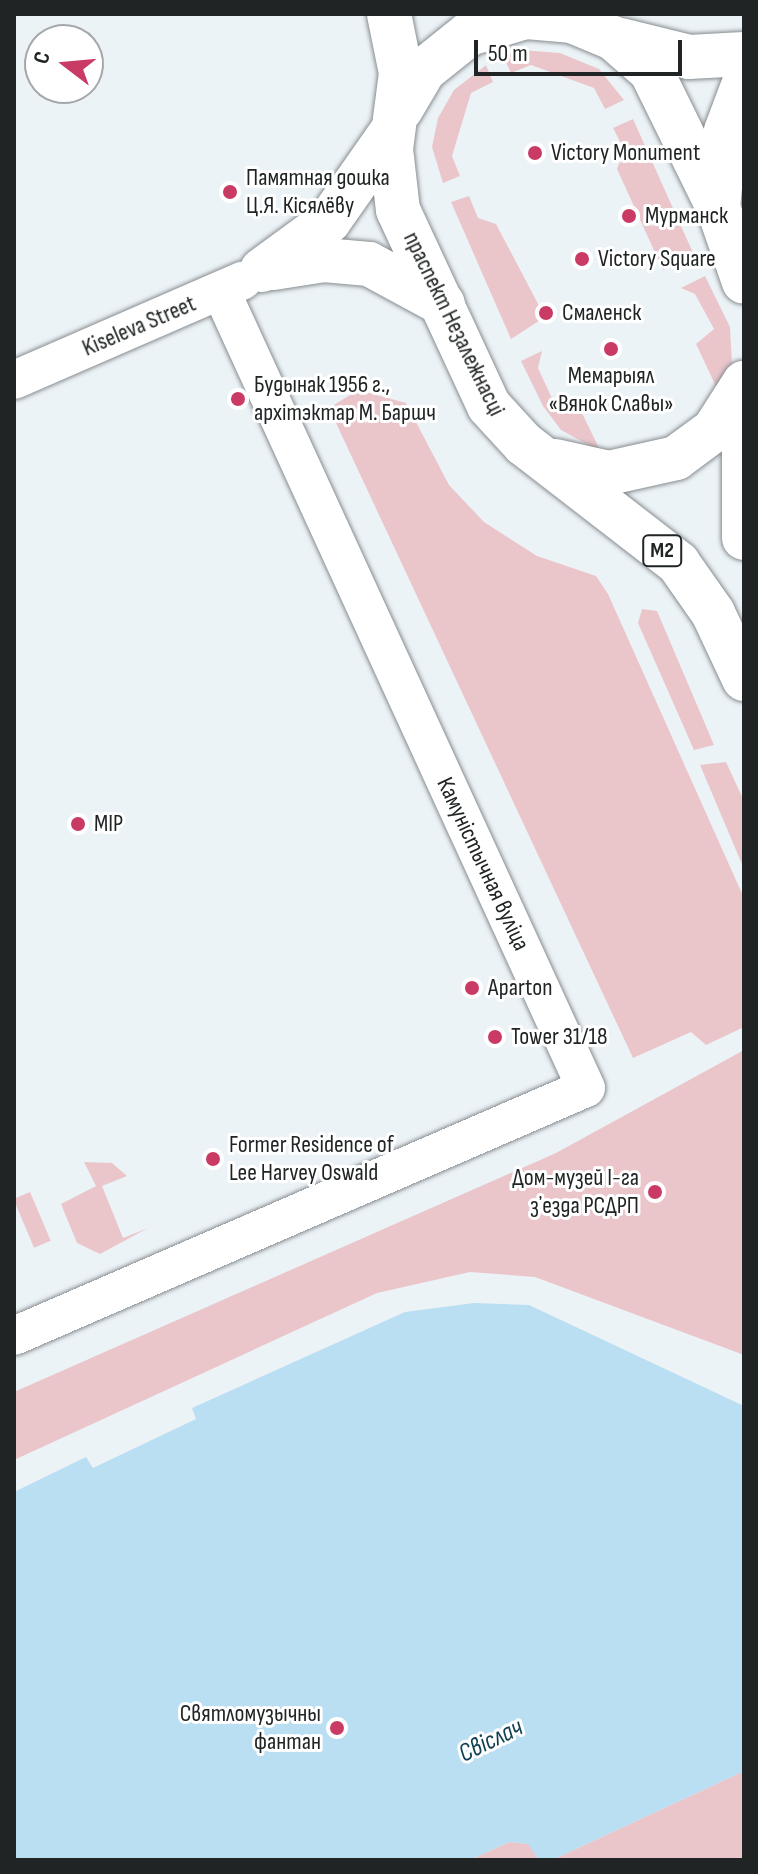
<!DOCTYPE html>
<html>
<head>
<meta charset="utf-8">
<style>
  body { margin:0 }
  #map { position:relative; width:758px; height:1874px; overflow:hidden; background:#ecf3f7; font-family:"Sofia Sans Condensed",sans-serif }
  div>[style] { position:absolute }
  .green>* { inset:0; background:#eac6cb; transform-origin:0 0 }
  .water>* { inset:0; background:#badef2 }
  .roads { filter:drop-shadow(0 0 2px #878d91) drop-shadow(0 0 2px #878d91) }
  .minor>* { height:38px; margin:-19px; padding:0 19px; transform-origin:19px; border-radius:19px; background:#fff }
  .major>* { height:44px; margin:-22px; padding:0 22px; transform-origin:22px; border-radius:22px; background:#fff }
  .dots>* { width:22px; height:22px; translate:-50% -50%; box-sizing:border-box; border:4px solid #fff; border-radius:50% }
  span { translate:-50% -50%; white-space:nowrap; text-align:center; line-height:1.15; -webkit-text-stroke:6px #fff; paint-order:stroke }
  .shield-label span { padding:2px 6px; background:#fff; border:2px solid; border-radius:6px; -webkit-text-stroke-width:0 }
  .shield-label { font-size:22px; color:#212425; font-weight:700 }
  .poi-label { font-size:24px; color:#212425 }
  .left { translate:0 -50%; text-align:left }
  .right { translate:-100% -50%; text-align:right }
  .street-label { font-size:24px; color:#212425 }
  .water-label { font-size:26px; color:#0e3f53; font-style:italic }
  .frame { position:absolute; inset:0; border:16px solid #212425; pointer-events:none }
  .north { position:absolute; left:24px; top:24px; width:80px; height:80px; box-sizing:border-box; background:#fff; border:2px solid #a6a7a8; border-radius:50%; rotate:286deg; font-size:22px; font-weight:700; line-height:32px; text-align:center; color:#212425 }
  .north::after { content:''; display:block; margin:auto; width:28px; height:36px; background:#c93b65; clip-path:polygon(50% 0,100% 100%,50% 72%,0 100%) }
  .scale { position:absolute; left:474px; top:40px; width:208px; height:36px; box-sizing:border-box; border:4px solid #212425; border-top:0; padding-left:10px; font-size:24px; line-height:28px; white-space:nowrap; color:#212425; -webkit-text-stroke:6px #fff; paint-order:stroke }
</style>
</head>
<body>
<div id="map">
  <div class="green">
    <i style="clip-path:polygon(520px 50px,560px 53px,599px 69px,624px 100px,605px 109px,594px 88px,531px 65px,511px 73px,503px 56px)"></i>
    <i style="clip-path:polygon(486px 65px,493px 82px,471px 93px,452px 156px,460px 176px,443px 183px,432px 147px,438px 118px,454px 90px)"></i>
    <i style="clip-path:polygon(633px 119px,694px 255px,663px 270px,617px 169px,624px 149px,613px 128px)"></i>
    <i style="clip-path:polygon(469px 196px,478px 218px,496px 224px,545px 317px,511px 339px,451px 202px)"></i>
    <i style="clip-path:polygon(705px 276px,730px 327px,732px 365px,721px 397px,696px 344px,714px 329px,695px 294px,681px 288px)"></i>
    <i style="clip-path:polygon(542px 351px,538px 368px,556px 407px,577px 403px,601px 452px,561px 430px,543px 406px,521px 361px)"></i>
    <i style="clip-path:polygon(358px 390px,406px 403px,449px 485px,484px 522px,537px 556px,596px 576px,608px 594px,744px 898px,744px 1027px,706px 1045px,691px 1032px,633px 1058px,329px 408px)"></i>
    <i style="clip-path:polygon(642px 609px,657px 611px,714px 745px,694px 750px,638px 623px)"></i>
    <i style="clip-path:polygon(726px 762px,744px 801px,744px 869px,700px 765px)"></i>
    <i style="clip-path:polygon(744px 1050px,744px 1355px,535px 1277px,470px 1272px,377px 1293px,14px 1460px,14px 1392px,556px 1153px)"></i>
    <i style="clip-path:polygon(84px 1162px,112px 1163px,127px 1176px,102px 1186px,123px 1238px,148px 1228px,100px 1254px,77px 1243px,61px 1204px,96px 1186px)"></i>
    <i style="left:30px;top:1192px;width:53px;height:18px;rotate:67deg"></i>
    <i style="clip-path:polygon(744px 1771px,744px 1860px,552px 1860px)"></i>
    <i style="clip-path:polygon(509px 1842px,529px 1844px,539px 1860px,470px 1860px)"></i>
  </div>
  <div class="water">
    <i style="clip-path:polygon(474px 1303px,529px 1305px,744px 1406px,744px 1771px,552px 1860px,539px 1860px,528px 1844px,509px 1842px,470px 1860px,14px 1860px,14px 1492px,86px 1457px,93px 1468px,196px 1419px,192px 1408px,405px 1312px)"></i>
  </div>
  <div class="roads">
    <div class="minor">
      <i style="left:14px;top:380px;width:249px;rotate:-23.5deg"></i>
      <i style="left:14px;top:1336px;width:623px;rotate:-23.44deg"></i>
      <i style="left:586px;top:1088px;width:877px;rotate:-114.61deg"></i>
    </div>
    <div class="major">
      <i style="left:389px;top:14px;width:60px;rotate:78.5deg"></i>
      <i style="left:401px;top:73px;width:77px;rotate:97.5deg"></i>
      <i style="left:391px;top:149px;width:61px;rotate:83.5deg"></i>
      <i style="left:398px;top:210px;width:216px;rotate:65.1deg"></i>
      <i style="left:489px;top:406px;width:52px;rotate:47.4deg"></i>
      <i style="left:524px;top:444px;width:195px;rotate:37.7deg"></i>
      <i style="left:678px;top:563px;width:61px;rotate:55deg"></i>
      <i style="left:713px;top:613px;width:73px;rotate:64.8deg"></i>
      <i style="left:555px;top:14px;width:63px;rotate:22.5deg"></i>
      <i style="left:613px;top:38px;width:50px;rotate:41deg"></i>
      <i style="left:651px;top:71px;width:152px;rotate:63.8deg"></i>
      <i style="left:718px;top:207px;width:79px;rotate:70.9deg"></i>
      <i style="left:621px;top:40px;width:70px;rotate:14deg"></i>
      <i style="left:689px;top:57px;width:55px;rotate:-3.1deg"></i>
      <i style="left:401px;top:109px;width:45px;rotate:-59.5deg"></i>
      <i style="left:424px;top:70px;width:58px;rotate:-38.7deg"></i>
      <i style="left:469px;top:34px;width:59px;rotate:-16.9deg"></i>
      <i style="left:525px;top:17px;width:47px;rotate:4.9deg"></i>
      <i style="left:718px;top:207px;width:76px;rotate:-84deg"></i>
      <i style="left:726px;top:131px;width:51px;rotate:-69.4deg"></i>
      <i style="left:273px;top:268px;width:52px;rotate:-8.9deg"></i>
      <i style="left:324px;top:260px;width:45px;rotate:5.1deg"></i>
      <i style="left:369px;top:264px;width:84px;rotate:28.4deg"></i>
      <i style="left:262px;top:270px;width:83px;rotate:-36.2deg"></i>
      <i style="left:329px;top:221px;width:110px;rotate:-55deg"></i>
      <i style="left:744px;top:410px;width:128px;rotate:90deg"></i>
      <i style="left:555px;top:461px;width:55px;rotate:12.5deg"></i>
      <i style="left:609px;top:473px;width:69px;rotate:-12.6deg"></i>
      <i style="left:676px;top:458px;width:47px;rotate:-36.4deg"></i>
      <i style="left:714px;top:430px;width:56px;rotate:-57.4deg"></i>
    </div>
  </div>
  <div class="dots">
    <i style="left:535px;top:153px;background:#c93b65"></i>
    <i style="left:230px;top:192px;background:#c93b65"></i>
    <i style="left:629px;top:216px;background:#c93b65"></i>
    <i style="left:582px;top:259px;background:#c93b65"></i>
    <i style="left:546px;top:313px;background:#c93b65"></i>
    <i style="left:611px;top:349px;background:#c93b65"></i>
    <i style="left:238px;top:399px;background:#c93b65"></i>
    <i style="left:78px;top:824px;background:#c93b65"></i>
    <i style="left:472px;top:988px;background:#c93b65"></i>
    <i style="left:495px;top:1037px;background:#c93b65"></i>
    <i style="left:213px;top:1159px;background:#c93b65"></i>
    <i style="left:655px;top:1192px;background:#c93b65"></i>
    <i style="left:337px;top:1728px;background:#c93b65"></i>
  </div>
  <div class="shield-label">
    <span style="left:662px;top:551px">М2</span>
  </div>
  <div class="poi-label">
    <span class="left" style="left:551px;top:153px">Victory Monument</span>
    <span class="left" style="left:246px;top:192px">Памятная дошка<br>Ц.Я. Кісялёву</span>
    <span class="left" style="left:645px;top:216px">Мурманск</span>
    <span class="left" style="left:598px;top:259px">Victory Square</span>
    <span class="left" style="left:562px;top:313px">Смаленск</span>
    <span style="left:611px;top:390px">Мемарыял<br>«Вянок Славы»</span>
    <span class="left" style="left:254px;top:399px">Будынак 1956 г.,<br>архітэктар М. Баршч</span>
    <span class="left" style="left:94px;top:824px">МІР</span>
    <span class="left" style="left:488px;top:988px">Aparton</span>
    <span class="left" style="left:511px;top:1037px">Tower 31/18</span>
    <span class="left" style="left:229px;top:1159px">Former Residence of<br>Lee Harvey Oswald</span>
    <span class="right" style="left:639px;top:1192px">Дом-музей I-га<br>зʼезда РСДРП</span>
    <span class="right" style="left:321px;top:1728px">Святломузычны<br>фантан</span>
  </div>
  <div class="street-label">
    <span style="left:454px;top:324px;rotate:64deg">праспект Незалежнасці</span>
    <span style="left:139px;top:326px;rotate:-23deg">Kiseleva Street</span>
    <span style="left:483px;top:864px;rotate:65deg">Камуністычная вуліца</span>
  </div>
  <div class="water-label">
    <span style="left:491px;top:1741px;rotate:-26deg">Свіслач</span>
  </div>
  <div class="frame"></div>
  <div class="north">С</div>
  <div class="scale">50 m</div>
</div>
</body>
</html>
